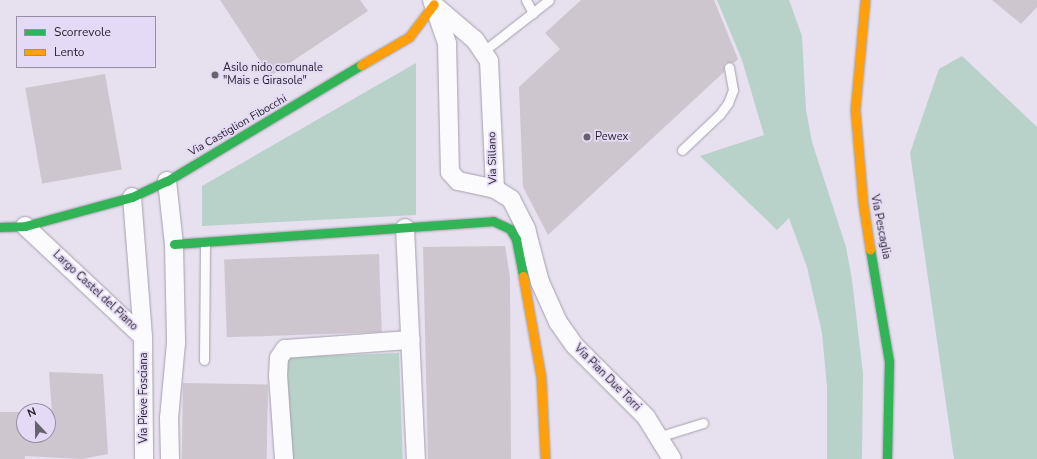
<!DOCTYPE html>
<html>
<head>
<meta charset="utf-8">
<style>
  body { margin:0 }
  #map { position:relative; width:1037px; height:459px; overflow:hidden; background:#e6e0ef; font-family:"Nunito Sans",sans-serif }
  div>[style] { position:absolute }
  .green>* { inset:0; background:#b8d1c9; transform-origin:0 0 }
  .building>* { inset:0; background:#cec6cf; transform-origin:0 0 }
  .roads { filter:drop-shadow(0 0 1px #a5a0ac) drop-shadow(0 0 1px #a5a0ac) }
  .lane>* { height:9px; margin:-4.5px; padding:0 4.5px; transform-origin:4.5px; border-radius:4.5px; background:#fbfafd }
  .street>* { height:18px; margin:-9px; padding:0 9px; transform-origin:9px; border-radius:9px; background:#fbfafd }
  .fast>* { height:9px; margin:-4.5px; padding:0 4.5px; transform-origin:4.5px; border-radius:4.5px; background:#30b455 }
  .slow>* { height:9px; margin:-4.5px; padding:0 4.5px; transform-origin:4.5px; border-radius:4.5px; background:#ff9f0a }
  .dots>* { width:11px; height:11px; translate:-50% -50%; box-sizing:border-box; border:2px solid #e5daf5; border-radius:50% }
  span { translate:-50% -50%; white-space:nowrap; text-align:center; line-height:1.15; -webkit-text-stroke:3.5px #e5daf5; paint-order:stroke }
  .poi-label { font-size:11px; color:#231f29 }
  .left { translate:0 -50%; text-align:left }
  .street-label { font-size:11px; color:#231f29 }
  .legend { position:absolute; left:16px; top:16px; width:140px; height:52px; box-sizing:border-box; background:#e5daf5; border:1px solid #978fa3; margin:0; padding:5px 7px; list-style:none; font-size:12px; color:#231f29 }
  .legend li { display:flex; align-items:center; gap:8px; height:20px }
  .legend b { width:20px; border:1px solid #978fa3 }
  .north { position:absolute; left:16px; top:403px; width:40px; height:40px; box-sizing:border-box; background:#e5daf5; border:1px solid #978fa3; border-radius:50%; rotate:338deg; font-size:11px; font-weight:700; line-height:16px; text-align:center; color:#231f29 }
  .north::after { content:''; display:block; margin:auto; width:14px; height:18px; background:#67636e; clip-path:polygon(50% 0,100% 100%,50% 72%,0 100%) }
</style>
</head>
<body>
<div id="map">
  <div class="green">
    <i style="clip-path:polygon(717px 0,789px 0,802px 36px,806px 110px,812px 142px,846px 247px,852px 280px,863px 374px,862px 459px,827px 459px,827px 387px,822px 333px,807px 267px,789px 218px,777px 230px,700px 156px,764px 135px,742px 60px)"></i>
    <i style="clip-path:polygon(962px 56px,1037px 127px,1037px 459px,954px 459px,910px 153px,939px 69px)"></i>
    <i style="clip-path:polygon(416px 63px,416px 215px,202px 226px,202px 186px)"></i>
    <i style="left:399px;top:353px;width:106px;height:112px;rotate:88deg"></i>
  </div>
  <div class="building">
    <i style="clip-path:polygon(220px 0,360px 0,368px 11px,270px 76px)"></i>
    <i style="clip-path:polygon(581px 0,714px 0,738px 59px,734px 63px,725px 63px,724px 72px,548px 235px,523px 187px,519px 87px,560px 49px,545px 33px)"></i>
    <i style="clip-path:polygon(992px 0,1037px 0,1037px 7px,1021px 24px)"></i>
    <i style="left:105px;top:74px;width:97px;height:81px;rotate:80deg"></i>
    <i style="clip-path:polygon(505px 246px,510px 277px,511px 459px,428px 459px,423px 247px)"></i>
    <i style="left:379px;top:254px;width:78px;height:155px;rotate:88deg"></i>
    <i style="clip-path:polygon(49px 372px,103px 374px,108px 454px,82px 459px,25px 456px,25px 459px,0 459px,0 412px,24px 412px,24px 435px,48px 435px,48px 412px,52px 412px)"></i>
    <i style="left:183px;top:383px;width:85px;height:76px;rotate:1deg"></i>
  </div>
  <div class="roads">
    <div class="lane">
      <i style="left:526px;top:0;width:15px;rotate:62deg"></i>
      <i style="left:485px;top:50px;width:81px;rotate:-38deg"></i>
      <i style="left:682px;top:150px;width:52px;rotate:-43.5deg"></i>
      <i style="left:720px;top:114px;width:14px;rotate:-54deg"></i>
      <i style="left:728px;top:103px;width:14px;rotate:-69deg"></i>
      <i style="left:733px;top:90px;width:23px;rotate:-100deg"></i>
      <i style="left:204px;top:360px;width:117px;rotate:-89.5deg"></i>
      <i style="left:661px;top:436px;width:44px;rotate:-17.2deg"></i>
    </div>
    <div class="street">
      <i style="left:432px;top:0;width:46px;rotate:70.8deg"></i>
      <i style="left:447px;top:43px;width:129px;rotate:88.7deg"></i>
      <i style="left:450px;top:172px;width:12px;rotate:48deg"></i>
      <i style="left:458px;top:181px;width:38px;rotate:12deg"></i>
      <i style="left:495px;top:189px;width:19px;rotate:32deg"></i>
      <i style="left:511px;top:199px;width:34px;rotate:63deg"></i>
      <i style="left:526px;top:229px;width:55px;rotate:75.2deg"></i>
      <i style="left:540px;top:282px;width:44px;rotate:65.8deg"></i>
      <i style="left:558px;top:322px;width:28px;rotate:55deg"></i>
      <i style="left:574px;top:345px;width:102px;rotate:45deg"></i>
      <i style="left:646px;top:417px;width:49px;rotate:58.2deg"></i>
      <i style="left:434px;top:5px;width:54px;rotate:40.5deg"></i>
      <i style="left:475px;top:40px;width:25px;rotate:56deg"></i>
      <i style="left:489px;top:61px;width:128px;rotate:87.3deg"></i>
      <i style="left:167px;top:181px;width:63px;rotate:83.7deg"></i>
      <i style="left:174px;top:244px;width:99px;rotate:88.8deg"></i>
      <i style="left:176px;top:343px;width:75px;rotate:95.3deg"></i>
      <i style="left:169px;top:418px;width:41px;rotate:88.6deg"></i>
      <i style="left:132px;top:197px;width:140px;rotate:85.5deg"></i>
      <i style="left:143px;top:337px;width:122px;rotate:89.5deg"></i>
      <i style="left:25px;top:226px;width:162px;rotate:43.2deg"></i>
      <i style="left:405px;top:228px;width:231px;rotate:87.3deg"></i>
      <i style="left:284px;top:459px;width:83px;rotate:-94.1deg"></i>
      <i style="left:278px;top:376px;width:18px;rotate:-87deg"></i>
      <i style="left:279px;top:358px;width:11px;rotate:-56deg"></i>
      <i style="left:285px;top:349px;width:126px;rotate:-4.1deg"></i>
    </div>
    <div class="fast">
      <i style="left:0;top:227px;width:25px;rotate:-2deg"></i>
      <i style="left:25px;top:226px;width:111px;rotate:-15.2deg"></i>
      <i style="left:132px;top:197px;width:38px;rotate:-25deg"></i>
      <i style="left:167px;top:181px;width:226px;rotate:-30.9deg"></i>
      <i style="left:174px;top:244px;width:320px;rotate:-4.1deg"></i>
      <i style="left:493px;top:221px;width:19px;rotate:25deg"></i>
      <i style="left:510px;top:229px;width:12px;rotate:59deg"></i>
      <i style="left:516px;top:239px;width:38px;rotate:79deg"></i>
      <i style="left:870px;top:249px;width:114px;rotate:80.4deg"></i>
      <i style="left:889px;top:361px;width:98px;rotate:91.2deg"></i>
    </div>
    <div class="slow">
      <i style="left:865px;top:0;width:109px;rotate:95.2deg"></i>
      <i style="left:855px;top:109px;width:95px;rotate:85.2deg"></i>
      <i style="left:863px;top:204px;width:46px;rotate:81.2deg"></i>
      <i style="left:361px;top:65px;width:56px;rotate:-30.3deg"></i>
      <i style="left:409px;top:37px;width:41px;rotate:-52.9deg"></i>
      <i style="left:523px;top:276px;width:103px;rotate:79.9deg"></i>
      <i style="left:541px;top:377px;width:82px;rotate:87.2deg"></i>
    </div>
  </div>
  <div class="dots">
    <i style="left:215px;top:75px;background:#67636e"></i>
    <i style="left:587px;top:137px;background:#67636e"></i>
  </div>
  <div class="poi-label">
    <span class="left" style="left:223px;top:75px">Asilo nido comunale<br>"Mais e Girasole"</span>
    <span class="left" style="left:595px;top:137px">Pewex</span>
  </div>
  <div class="street-label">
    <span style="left:238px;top:126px;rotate:-30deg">Via Castiglion Fibocchi</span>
    <span style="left:493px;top:158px;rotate:-91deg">Via Sillano</span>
    <span style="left:880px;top:227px;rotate:79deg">Via Pescaglia</span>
    <span style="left:95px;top:291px;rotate:43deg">Largo Castel del Piano</span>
    <span style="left:607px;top:378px;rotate:45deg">Via Pian Due Torri</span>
    <span style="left:144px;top:398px;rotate:-90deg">Via Pieve Fosciana</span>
  </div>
  <ul class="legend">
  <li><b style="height:5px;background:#30b455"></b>Scorrevole</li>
  <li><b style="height:5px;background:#ff9f0a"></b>Lento</li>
  </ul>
  <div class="north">N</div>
</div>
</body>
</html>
